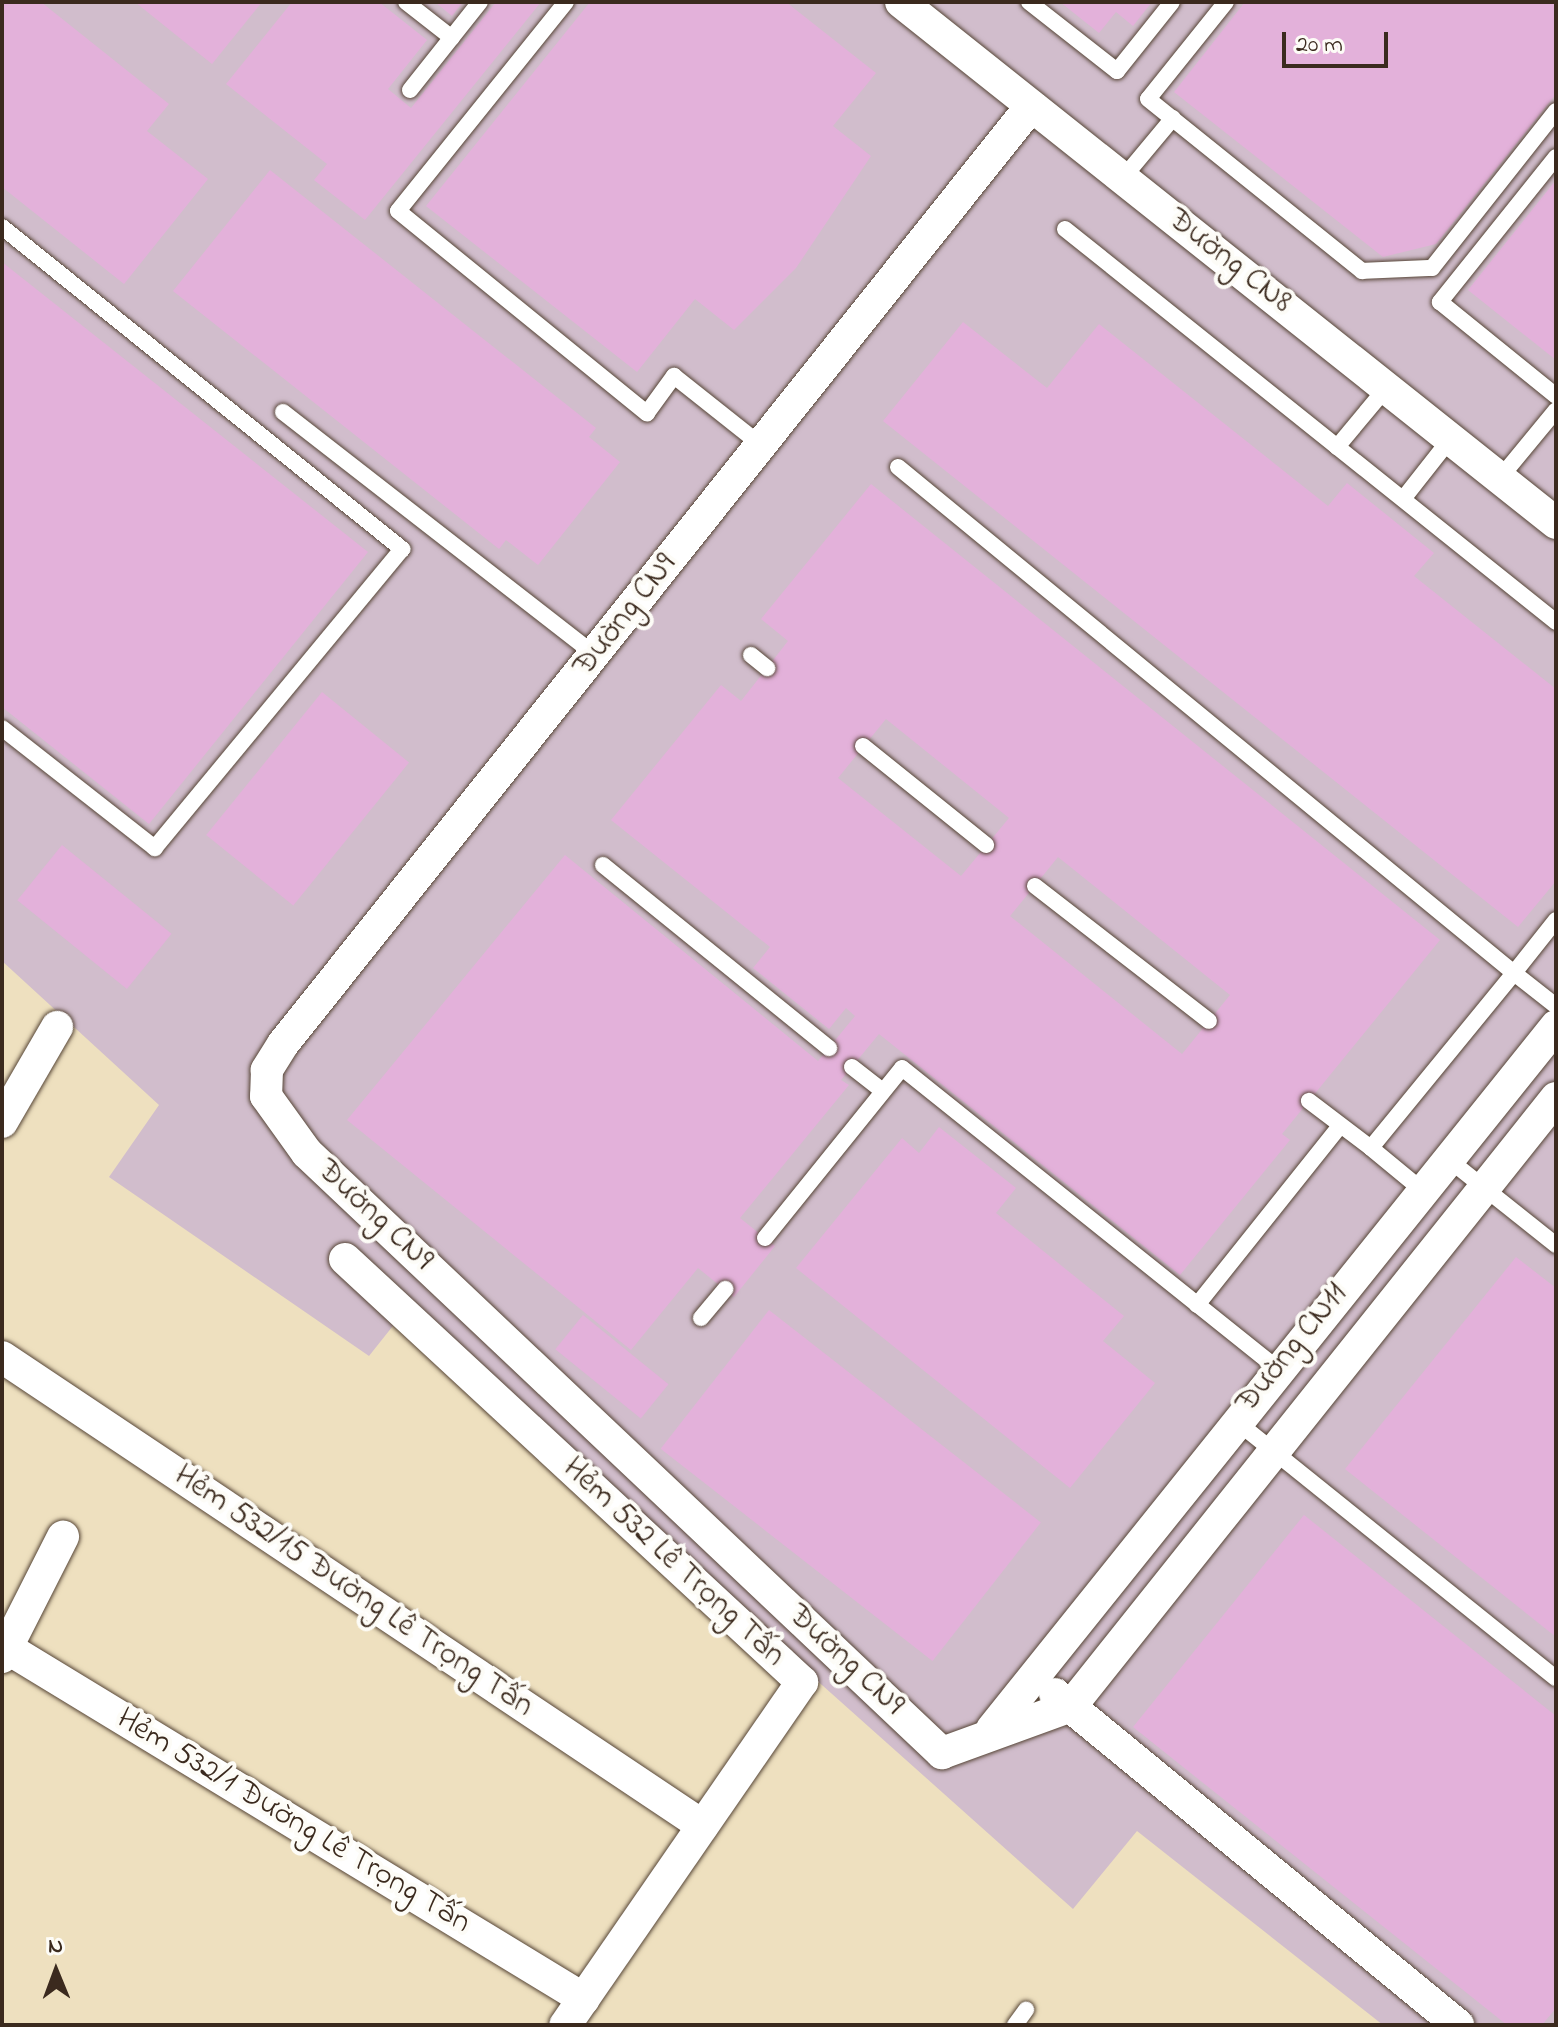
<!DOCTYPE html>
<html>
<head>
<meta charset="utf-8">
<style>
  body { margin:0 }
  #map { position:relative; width:1558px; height:2027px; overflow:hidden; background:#eee0bf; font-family:"Indie Flower",sans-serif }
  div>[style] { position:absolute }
  .industrial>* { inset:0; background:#d1bdcc }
  .building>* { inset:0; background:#e3b1da; transform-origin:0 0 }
  .roads { filter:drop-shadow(0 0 2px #564536) drop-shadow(0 0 2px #564536) }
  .lane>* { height:16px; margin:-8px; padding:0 8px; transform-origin:8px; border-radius:8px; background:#fff }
  .street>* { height:32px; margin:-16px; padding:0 16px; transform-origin:16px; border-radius:16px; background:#fff }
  span { translate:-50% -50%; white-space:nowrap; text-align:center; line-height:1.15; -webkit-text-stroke:8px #fdfcf7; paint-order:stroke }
  .street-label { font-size:32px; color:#3b2a1e }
  .frame { position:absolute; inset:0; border:4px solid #3b2a1e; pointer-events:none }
  .north { position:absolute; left:16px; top:1931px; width:80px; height:80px; -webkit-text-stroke:6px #fdfcf7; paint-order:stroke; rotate:359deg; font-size:22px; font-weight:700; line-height:32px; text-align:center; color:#3b2a1e }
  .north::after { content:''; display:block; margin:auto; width:28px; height:36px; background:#3b2a1e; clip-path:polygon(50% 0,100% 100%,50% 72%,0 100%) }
  .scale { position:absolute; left:1282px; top:32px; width:106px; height:36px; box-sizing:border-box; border:4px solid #3b2a1e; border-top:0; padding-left:10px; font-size:24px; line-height:28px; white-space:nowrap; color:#3b2a1e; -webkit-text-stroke:6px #fdfcf7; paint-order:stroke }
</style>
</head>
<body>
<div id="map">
  <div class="industrial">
    <i style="clip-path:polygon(2px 2px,1556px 2px,1556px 2025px,1383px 2025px,1137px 1831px,1073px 1909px,404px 1312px,369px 1356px,109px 1177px,159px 1105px,2px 961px)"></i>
  </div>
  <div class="building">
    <i style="clip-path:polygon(2px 2px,41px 2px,169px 104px,147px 131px,208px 179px,124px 284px,2px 187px)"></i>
    <i style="clip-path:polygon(135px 2px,262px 2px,212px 64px)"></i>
    <i style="clip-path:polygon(292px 2px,379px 2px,427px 40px,388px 89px,411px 108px,496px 2px,541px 2px,365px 220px,314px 180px,327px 164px,226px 84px)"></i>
    <i style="clip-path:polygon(435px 2px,463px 2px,452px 16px)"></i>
    <i style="clip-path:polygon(590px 2px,786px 2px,876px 73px,833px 126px,871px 156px,796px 268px,734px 330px,695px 299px,637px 372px,426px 206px)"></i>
    <i style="clip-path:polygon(1060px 2px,1152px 2px,1133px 26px,1116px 12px,1099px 33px)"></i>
    <i style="clip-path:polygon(1245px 2px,1556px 2px,1556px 94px,1436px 244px,1383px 257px,1174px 92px)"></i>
    <i style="clip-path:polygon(270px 170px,596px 428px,589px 437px,620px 462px,538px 565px,506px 540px,499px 549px,173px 291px)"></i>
    <i style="clip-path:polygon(1556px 180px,1556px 360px,1468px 290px)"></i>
    <i style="clip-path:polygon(2px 262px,368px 552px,149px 824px,2px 707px)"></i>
    <i style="clip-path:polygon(963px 322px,1047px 388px,1099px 324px,1328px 506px,1347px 483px,1434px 553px,1414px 576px,1556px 689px,1556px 881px,1518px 927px,883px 421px)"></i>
    <i style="clip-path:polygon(evenodd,871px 484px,1440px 940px,1282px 1134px,1290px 1140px,1180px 1275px,879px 1034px,841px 1080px,849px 1085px,740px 1218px,775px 1246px,734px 1297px,698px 1268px,631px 1350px,347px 1120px,565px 855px,818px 1061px,855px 1016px,846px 1008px,829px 1029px,753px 968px,770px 947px,611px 820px,721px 685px,741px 701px,788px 641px,761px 619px,871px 484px,886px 719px,1009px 818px,961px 876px,838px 778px,886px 719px,871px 484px,1058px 857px,1230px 995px,1182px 1054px,1010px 916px,1058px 857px)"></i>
    <i style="left:322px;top:692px;width:112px;height:184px;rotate:39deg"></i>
    <i style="left:62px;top:845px;width:141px;height:71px;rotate:39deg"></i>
    <i style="clip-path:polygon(939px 1127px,1016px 1188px,996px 1213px,1124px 1316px,1103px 1341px,1155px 1383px,1070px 1488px,796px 1268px,902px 1138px,919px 1153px)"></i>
    <i style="clip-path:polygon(1516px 1257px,1556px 1288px,1556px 1637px,1345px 1469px)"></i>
    <i style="left:769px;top:1310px;width:345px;height:176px;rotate:38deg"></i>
    <i style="left:583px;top:1315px;width:110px;height:44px;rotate:39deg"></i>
    <i style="clip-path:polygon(1304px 1515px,1556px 1716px,1556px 2008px,1542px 2025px,1507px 2025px,1133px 1727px)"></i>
  </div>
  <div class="roads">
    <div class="lane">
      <i style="left:406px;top:2px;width:58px;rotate:38deg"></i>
      <i style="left:566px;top:2px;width:268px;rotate:128.8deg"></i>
      <i style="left:398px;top:211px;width:321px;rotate:39.1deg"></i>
      <i style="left:647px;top:413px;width:46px;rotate:-53.9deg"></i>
      <i style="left:674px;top:376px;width:111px;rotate:38.4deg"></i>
      <i style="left:1029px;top:2px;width:112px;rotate:38.1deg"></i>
      <i style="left:1117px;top:71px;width:88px;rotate:-51.4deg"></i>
      <i style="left:1226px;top:2px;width:124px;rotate:128.8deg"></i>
      <i style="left:1148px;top:99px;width:275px;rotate:38.8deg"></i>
      <i style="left:1362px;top:271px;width:70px;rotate:-2.5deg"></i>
      <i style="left:1432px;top:268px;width:200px;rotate:-51.7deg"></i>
      <i style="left:410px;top:90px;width:112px;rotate:-51.5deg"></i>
      <i style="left:1556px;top:157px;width:186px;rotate:128.7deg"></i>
      <i style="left:1440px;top:302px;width:149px;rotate:39deg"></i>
      <i style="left:1123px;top:178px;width:78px;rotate:-50.2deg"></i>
      <i style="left:2px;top:227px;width:514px;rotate:38.83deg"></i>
      <i style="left:402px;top:549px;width:388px;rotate:129.6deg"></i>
      <i style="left:155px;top:848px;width:194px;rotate:-141.9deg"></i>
      <i style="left:1065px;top:229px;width:629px;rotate:38.67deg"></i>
      <i style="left:283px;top:412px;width:395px;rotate:37.9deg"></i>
      <i style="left:1337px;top:447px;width:78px;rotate:-50.2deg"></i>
      <i style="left:898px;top:467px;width:797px;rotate:39.4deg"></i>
      <i style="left:1514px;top:973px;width:226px;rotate:129.3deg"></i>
      <i style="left:1371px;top:1148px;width:78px;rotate:-142.8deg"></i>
      <i style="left:1500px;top:478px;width:88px;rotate:-50.5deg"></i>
      <i style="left:1403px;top:499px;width:78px;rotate:-51.8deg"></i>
      <i style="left:751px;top:655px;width:21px;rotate:39deg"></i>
      <i style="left:863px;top:746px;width:158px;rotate:38.8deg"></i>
      <i style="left:603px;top:865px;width:291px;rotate:39deg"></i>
      <i style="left:1035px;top:886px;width:220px;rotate:37.8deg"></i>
      <i style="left:1556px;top:920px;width:68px;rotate:128.4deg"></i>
      <i style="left:1514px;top:973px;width:53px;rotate:38.2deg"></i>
      <i style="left:852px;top:1067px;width:39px;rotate:38deg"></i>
      <i style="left:1371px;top:1148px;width:66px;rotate:39.5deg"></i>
      <i style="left:1448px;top:1159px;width:138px;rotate:38.5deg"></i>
      <i style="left:765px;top:1238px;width:218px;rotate:-51.1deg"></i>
      <i style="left:902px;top:1068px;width:480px;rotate:38.7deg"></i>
      <i style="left:1197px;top:1305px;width:229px;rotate:-51.4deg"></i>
      <i style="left:701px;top:1318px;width:38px;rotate:-50deg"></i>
      <i style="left:1236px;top:1421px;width:410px;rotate:38.8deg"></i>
      <i style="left:1015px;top:2025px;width:19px;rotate:-54deg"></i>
    </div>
    <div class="street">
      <i style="left:901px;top:2px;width:837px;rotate:38.5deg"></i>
      <i style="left:1031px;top:106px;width:1200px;rotate:128.57deg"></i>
      <i style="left:283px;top:1044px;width:31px;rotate:122deg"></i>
      <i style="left:267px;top:1070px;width:26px;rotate:92deg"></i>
      <i style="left:266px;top:1096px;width:70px;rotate:54.3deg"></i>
      <i style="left:307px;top:1153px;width:874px;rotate:43.38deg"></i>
      <i style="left:942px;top:1753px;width:137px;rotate:-20deg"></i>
      <i style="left:2px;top:1122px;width:110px;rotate:-59.9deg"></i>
      <i style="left:345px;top:1259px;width:623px;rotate:42.79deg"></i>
      <i style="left:802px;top:1682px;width:417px;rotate:124.6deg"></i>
      <i style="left:2px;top:1357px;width:843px;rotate:33.78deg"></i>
      <i style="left:2px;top:1645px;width:681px;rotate:31.31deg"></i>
      <i style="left:2px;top:1657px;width:135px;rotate:-63.1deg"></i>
      <i style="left:1055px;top:1694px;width:522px;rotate:39.4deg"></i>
      <i style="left:1071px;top:1706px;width:778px;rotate:-51.42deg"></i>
      <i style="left:992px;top:1729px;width:901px;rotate:-51.26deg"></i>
    </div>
  </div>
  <div class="street-label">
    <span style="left:1229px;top:262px;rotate:38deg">Đường CN8</span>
    <span style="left:626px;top:616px;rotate:-52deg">Đường CN9</span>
    <span style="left:374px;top:1216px;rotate:43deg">Đường CN9</span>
    <span style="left:1293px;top:1349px;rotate:-51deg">Đường CN11</span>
    <span style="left:673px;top:1563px;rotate:43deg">Hẻm 532 Lê Trọng Tấn</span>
    <span style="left:353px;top:1592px;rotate:34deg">Hẻm 532/15 Đường Lê Trọng Tấn</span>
    <span style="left:845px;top:1661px;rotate:43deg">Đường CN9</span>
    <span style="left:293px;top:1822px;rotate:31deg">Hẻm 532/1 Đường Lê Trọng Tấn</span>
  </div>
  <div class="frame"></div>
  <div class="north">N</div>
  <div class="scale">20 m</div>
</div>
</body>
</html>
